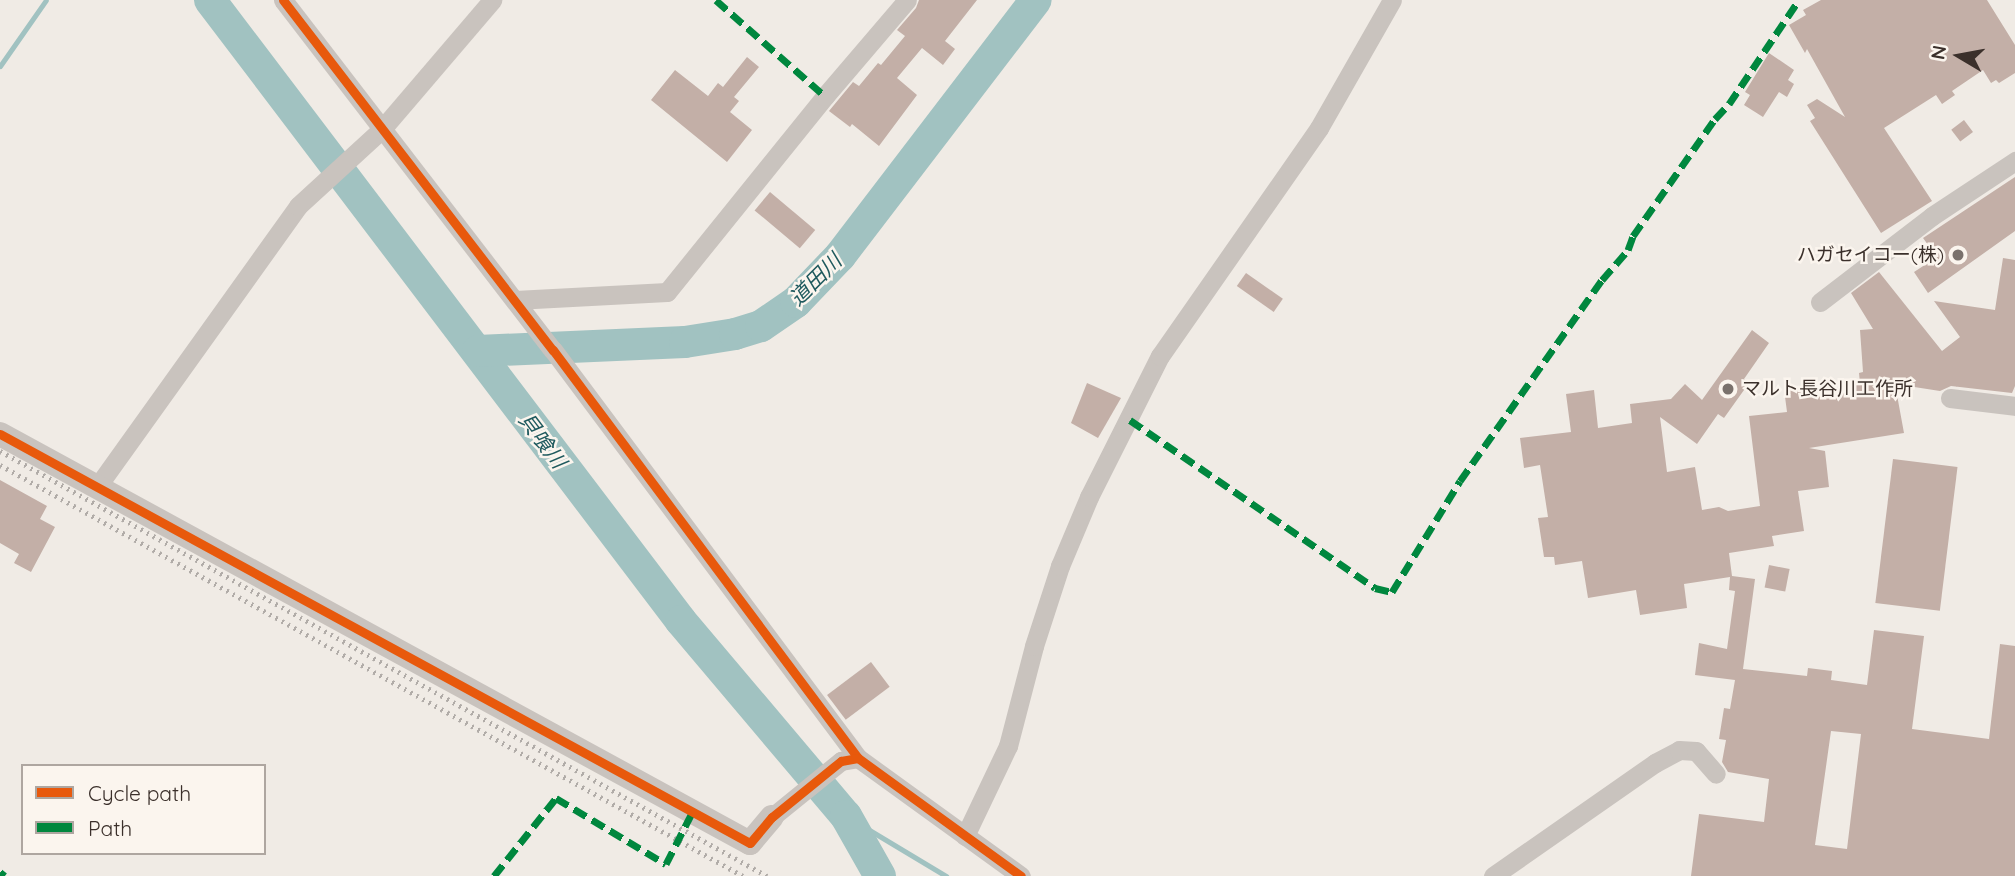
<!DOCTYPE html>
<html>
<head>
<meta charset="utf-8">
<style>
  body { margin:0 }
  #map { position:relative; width:2015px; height:876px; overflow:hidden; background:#f0ebe5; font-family:Quicksand,"Noto Sans JP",sans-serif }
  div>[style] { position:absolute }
  .stream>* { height:5px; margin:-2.5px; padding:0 2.5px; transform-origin:2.5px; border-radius:2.5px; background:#a1c2c1 }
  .river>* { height:32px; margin:-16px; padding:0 16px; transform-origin:16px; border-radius:16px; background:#a1c2c1 }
  .building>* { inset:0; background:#c3afa7; transform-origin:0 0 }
  .minor>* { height:19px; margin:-9.5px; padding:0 9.5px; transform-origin:9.5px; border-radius:9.5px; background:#c9c3be }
  .tertiary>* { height:24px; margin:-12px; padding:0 12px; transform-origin:12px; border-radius:12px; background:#c9c3be }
  .rail>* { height:5px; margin-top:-2.5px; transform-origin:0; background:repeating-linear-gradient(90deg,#b1aca8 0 2px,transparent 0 7px) }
  .quiet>* { height:7px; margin-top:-3.5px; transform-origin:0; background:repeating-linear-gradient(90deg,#00873e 0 14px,transparent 0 21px) }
  .cycleway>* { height:9px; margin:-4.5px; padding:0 4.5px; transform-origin:4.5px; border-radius:4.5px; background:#e8590c }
  .dots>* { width:19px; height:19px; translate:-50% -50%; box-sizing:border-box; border:4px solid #fbf5ee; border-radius:50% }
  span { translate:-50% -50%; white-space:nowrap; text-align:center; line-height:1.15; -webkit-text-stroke:5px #fbf5ee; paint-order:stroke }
  .poi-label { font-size:19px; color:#3b302b }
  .right { translate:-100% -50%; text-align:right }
  .left { translate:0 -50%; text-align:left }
  .water-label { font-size:21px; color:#1f5a5e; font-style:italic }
  .legend { position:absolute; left:21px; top:764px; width:245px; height:91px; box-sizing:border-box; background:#fbf5ee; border:2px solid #aea6a0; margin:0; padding:9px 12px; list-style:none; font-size:21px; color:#3b302b }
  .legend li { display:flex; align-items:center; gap:14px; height:35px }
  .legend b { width:35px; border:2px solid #aea6a0 }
  .north { position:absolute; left:1924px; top:21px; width:70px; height:70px; -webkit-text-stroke:5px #fbf5ee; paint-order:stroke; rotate:280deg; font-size:19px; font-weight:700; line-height:28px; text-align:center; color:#3b302b }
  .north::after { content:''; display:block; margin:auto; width:24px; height:32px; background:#3b302b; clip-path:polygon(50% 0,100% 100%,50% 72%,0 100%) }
</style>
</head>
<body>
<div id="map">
  <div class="stream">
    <i style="left:0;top:66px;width:80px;rotate:-55.1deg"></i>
    <i style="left:846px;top:816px;width:117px;rotate:31deg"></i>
  </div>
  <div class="river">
    <i style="left:210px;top:0;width:779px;rotate:52.82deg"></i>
    <i style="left:681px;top:621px;width:255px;rotate:49.8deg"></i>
    <i style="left:846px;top:816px;width:69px;rotate:60.5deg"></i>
    <i style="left:478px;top:351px;width:207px;rotate:-2.5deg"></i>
    <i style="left:685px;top:342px;width:51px;rotate:-9.1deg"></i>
    <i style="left:735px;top:334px;width:27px;rotate:-17deg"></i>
    <i style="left:761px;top:326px;width:42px;rotate:-34.4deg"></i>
    <i style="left:796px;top:302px;width:64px;rotate:-46.3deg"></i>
    <i style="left:840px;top:256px;width:322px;rotate:-52.6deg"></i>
  </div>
  <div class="building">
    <i style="clip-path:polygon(919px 0,977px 0,945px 41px,955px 49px,943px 65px,922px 48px,897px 78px,917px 95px,879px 146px,852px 124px,850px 127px,829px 111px,853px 82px,859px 86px,878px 63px,881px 65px,905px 36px,897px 30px,916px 8px)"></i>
    <i style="clip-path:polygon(1821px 0,1987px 0,2015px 45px,2015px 73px,1999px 83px,1996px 80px,1991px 83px,1983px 70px,1952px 91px,1955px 95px,1942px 104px,1936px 95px,1884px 128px,1932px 201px,1881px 233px,1810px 121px,1815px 118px,1807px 105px,1817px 99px,1845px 117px,1807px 49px,1805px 53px,1789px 25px,1806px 15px,1803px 10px)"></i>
    <i style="clip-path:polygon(1769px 53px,1794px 70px,1788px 80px,1794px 84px,1787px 97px,1779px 92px,1763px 117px,1744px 105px,1750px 95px,1745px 92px)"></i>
    <i style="clip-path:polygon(747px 57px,759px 67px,734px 97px,739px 101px,730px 112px,752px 130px,727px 162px,651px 100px,675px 70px,708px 96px,718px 83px,723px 87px)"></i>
    <i style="left:1964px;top:120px;width:15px;height:16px;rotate:53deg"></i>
    <i style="clip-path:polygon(2015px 177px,2015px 231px,1928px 293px,1914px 272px,1937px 257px,1923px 238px)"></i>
    <i style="left:770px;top:192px;width:59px;height:24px;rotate:40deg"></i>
    <i style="clip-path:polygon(evenodd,2003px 258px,2015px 260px,2015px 386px,2012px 393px,1951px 386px,1940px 391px,1895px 384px,1904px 433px,1809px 448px,1825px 451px,1829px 487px,1798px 491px,1804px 531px,1772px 536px,1774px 546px,1729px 553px,1732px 576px,1755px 579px,1743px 669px,1807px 676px,1808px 668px,1832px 671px,1831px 680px,1867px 685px,1874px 630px,1924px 636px,1912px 729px,1989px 739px,2000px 644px,2015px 646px,2015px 876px,1691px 876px,1699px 814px,1764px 822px,1769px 779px,1728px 772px,1722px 762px,1726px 740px,1719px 739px,1724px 708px,1730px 709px,1735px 680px,1695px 675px,1699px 643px,1727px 649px,1735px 591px,1729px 590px,1730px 577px,1684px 584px,1687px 608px,1640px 615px,1636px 590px,1588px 598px,1582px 561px,1555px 565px,1554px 557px,1544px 557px,1538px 518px,1548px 517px,1540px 465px,1524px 468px,1520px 438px,1571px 432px,1566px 394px,1594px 390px,1598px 428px,1632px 423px,1630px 404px,1671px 399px,1685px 384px,1702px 400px,1752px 330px,1769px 343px,1744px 379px,1749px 383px,1724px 418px,1718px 414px,1697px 444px,1660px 417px,1667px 472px,1695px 467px,1702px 510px,1719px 507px,1728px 511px,1760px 506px,1749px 416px,1787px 412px,1784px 389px,1816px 385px,1817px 390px,1860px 384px,1859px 373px,1863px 372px,1860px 330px,1873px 329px,1851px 293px,1879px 272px,1942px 351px,1960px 337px,1934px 301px,1995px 310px,2003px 258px,1831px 731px,1861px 734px,1847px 849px,1815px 845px,1831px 731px)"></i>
    <i style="left:1246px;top:273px;width:45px;height:16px;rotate:35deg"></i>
    <i style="clip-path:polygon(1087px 383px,1121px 398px,1098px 438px,1071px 423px)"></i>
    <i style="left:1893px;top:459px;width:65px;height:145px;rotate:7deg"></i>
    <i style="clip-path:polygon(0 480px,47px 506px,40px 519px,55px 527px,31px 572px,14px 563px,19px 554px,0 543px)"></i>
    <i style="left:1769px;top:565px;width:21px;height:23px;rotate:11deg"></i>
    <i style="left:871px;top:662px;width:31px;height:55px;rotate:53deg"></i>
  </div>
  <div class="minor">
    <i style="left:283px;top:0;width:442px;rotate:52.4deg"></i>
    <i style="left:553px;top:350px;width:509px;rotate:53.22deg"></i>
    <i style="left:858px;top:758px;width:201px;rotate:35.9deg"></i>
    <i style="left:515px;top:300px;width:152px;rotate:-3deg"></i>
    <i style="left:667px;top:292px;width:252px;rotate:-51.1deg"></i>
    <i style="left:825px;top:96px;width:126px;rotate:-49.5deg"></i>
    <i style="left:1820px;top:302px;width:141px;rotate:-37.5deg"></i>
    <i style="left:1932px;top:216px;width:100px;rotate:-33.5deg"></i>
    <i style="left:1950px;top:398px;width:65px;rotate:7deg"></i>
    <i style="left:97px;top:487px;width:345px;rotate:-54.4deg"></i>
    <i style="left:298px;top:206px;width:114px;rotate:-42.5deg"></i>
    <i style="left:382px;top:129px;width:170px;rotate:-49.5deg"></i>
    <i style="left:772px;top:817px;width:89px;rotate:-39.1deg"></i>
    <i style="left:841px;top:761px;width:17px;rotate:-10deg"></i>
    <i style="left:965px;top:836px;width:100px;rotate:-64.5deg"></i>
    <i style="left:1008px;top:746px;width:103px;rotate:-75.4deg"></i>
    <i style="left:1034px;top:646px;width:84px;rotate:-72deg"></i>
    <i style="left:1060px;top:566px;width:75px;rotate:-67.2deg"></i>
    <i style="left:1089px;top:497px;width:158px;rotate:-63.3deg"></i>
    <i style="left:1160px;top:356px;width:278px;rotate:-55.1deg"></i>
    <i style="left:1319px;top:128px;width:147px;rotate:-60.3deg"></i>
    <i style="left:1493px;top:876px;width:198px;rotate:-34.9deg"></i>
    <i style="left:1655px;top:763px;width:27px;rotate:-28deg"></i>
    <i style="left:1679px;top:750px;width:17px;rotate:3deg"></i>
    <i style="left:1696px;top:751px;width:30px;rotate:49deg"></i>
  </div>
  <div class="tertiary">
    <i style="left:0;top:434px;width:854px;rotate:28.61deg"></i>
    <i style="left:750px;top:843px;width:34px;rotate:-50deg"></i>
  </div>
  <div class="rail">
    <i style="left:0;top:451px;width:877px;rotate:28.99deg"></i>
    <i style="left:0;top:465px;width:849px;rotate:28.95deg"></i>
  </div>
  <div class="quiet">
    <i style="left:716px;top:0;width:145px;rotate:41.4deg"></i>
    <i style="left:1130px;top:420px;width:297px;rotate:34.4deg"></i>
    <i style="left:1375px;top:588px;width:17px;rotate:13deg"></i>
    <i style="left:1392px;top:592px;width:130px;rotate:-58.5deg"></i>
    <i style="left:1460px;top:481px;width:246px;rotate:-54.8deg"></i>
    <i style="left:1602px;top:280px;width:40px;rotate:-49deg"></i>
    <i style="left:1628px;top:250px;width:15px;rotate:-70deg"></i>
    <i style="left:1633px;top:236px;width:143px;rotate:-55deg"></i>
    <i style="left:1715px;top:119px;width:21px;rotate:-47deg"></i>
    <i style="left:1729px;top:104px;width:125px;rotate:-56.1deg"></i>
    <i style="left:0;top:872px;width:6px;rotate:39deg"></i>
    <i style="left:494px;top:876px;width:100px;rotate:-51.5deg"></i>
    <i style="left:556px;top:798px;width:128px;rotate:31deg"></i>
    <i style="left:666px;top:864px;width:57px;rotate:-63deg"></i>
  </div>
  <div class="cycleway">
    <i style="left:283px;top:0;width:442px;rotate:52.4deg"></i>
    <i style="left:553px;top:350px;width:509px;rotate:53.22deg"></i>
    <i style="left:858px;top:758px;width:201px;rotate:35.9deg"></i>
    <i style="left:0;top:434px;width:854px;rotate:28.61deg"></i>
    <i style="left:750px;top:843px;width:34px;rotate:-50deg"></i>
    <i style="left:772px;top:817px;width:89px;rotate:-39.1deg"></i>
    <i style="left:841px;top:761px;width:17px;rotate:-10deg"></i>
  </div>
  <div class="dots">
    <i style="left:1958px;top:255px;background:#7a716c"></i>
    <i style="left:1728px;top:389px;background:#7a716c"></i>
  </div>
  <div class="poi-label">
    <span class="right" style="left:1944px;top:255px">ハガセイコー(株)</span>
    <span class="left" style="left:1742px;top:389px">マルト長谷川工作所</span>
  </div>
  <div class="water-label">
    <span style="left:815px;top:279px;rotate:-45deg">道田川</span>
    <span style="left:543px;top:440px;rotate:53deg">貝喰川</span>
  </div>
  <ul class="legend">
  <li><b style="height:9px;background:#e8590c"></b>Cycle path</li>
  <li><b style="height:9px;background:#00873e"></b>Path</li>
  </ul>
  <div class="north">N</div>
</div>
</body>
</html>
